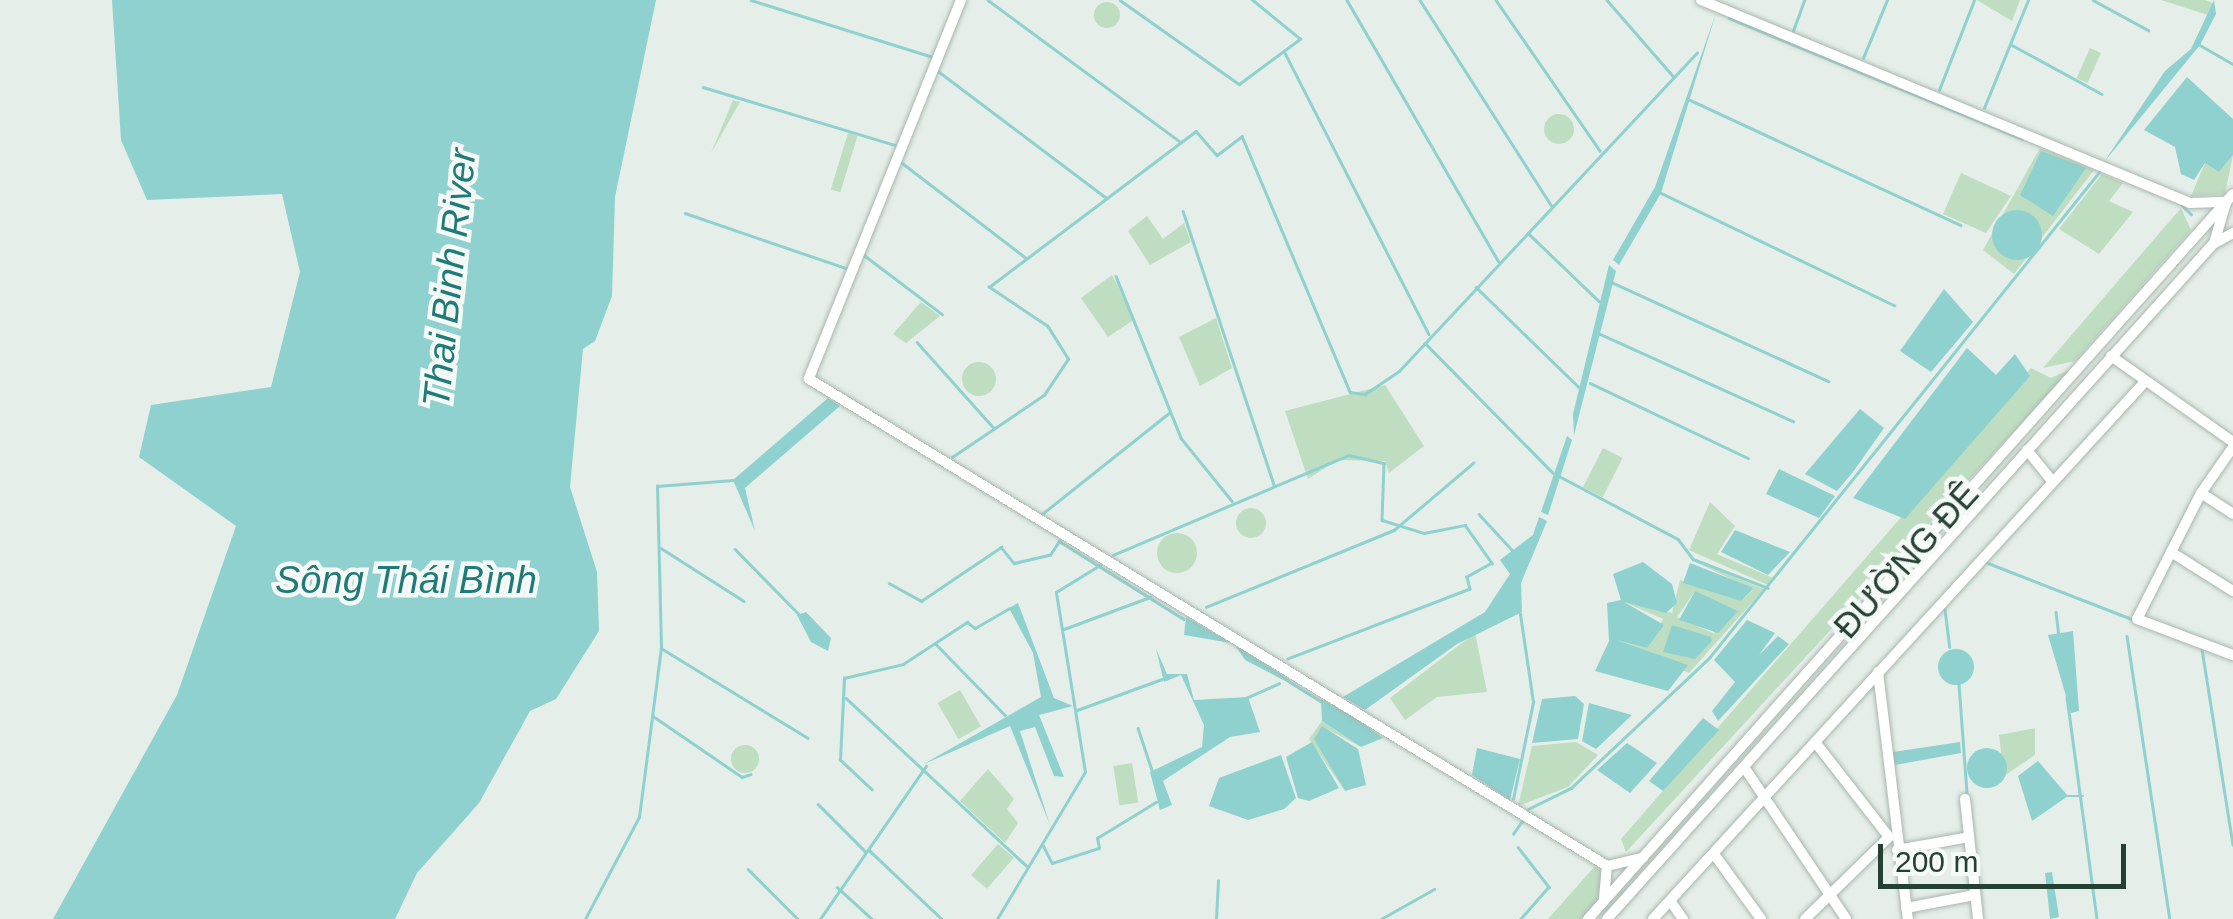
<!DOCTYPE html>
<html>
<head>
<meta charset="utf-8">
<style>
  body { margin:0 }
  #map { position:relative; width:2233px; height:919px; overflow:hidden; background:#e5eee8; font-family:Arial,sans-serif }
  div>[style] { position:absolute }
  .green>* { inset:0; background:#bfdec1; transform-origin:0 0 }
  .round { border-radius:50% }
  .water>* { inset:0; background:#8fd1cf }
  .stream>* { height:2.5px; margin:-1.25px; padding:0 1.25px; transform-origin:1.25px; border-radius:1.25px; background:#8fd1cf }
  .roads { filter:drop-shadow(0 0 2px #a7b6ae) drop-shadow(0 0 2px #a7b6ae) }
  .minor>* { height:10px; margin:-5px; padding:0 5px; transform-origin:5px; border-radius:5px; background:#fff }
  span { translate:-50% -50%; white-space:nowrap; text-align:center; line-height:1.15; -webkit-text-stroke:9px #f6faf7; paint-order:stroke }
  .street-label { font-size:35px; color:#244033 }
  .water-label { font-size:38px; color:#1f7b79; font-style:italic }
  .scale { position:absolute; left:1878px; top:844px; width:248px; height:45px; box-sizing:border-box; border:5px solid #244033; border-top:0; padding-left:12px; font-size:30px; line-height:35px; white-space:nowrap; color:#244033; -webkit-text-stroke:8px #f6faf7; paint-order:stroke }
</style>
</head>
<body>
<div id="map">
  <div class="green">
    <i style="clip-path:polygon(1977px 0,2020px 0,2012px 21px)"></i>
    <i style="clip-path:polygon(2161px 0,2205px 0,2213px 3px,2208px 15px)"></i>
    <i class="round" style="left:1094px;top:2px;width:26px;height:26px"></i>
    <i style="left:2090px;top:48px;width:12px;height:33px;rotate:24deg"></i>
    <i style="clip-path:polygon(733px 100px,740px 102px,711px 153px)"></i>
    <i class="round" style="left:1544px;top:114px;width:30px;height:30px"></i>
    <i style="left:848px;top:133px;width:10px;height:59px;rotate:17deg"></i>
    <i style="clip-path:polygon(2040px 148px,2094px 170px,2014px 274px,1983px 250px)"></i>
    <i style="clip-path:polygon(2233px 155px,2225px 194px,2191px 196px,2205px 163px,2219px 172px)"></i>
    <i style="clip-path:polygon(1961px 173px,2011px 196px,1986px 233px,1943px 214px)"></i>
    <i style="clip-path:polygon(2102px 174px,2123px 183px,2109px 201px,2133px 212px,2099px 254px,2059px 229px)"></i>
    <i style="clip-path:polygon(2181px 208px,2191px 230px,2075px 361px,2043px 368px)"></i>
    <i style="clip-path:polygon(1147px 216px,1163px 239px,1184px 223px,1191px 242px,1150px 265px,1128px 231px)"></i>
    <i style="clip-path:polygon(1112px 275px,1135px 319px,1108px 337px,1081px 298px)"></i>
    <i style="clip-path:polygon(921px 302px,940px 316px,906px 343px,893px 334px)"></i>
    <i style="clip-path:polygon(1216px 318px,1232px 368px,1200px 386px,1179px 337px)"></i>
    <i class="round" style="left:962px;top:362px;width:34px;height:34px"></i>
    <i style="clip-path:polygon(2031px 368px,2051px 378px,2071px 369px,1626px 852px,1621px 839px)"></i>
    <i style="clip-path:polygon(1385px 385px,1424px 446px,1389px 473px,1385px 461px,1337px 460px,1308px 479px,1285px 411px)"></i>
    <i style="left:1603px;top:448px;width:22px;height:44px;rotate:27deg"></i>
    <i style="clip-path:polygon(1710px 502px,1735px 526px,1717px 554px,1773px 578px,1768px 585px,1689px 550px)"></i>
    <i class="round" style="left:1236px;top:508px;width:30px;height:30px"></i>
    <i class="round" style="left:1157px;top:533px;width:40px;height:40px"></i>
    <i style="clip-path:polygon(evenodd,1694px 561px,1764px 589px,1689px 673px,1615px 640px,1647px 648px,1663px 619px,1624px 602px,1672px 613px,1680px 580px,1741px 601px,1753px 590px,1694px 561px,1695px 591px,1715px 634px,1677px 617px,1695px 591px)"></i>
    <i style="clip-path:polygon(1475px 633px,1487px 692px,1437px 697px,1405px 720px,1390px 698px)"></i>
    <i style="left:960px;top:690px;width:42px;height:26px;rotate:60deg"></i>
    <i style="clip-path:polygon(1322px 721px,1361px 747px,1323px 727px,1321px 746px,1345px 791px,1309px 739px)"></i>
    <i style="clip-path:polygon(2035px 728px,2035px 755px,2004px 776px,1999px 735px)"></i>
    <i style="clip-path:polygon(1576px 742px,1598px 755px,1568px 787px,1518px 806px,1532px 746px)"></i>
    <i class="round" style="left:731px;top:745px;width:28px;height:28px"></i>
    <i style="left:1132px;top:763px;width:40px;height:19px;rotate:81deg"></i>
    <i style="clip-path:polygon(988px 769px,1014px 799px,1007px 809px,1018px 823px,1005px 843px,960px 801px)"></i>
    <i style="left:998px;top:844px;width:21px;height:41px;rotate:41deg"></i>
    <i style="clip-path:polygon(1595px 866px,1603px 873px,1596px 905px,1583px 919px,1548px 919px)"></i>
  </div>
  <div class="water">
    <i style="clip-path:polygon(112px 0,656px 0,615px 197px,612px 296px,595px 341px,583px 349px,570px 487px,597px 572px,599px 631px,556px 699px,530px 711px,479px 803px,417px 873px,395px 919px,53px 919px,177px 695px,236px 526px,139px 457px,151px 405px,271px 387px,300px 272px,282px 194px,147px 200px,121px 140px)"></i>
    <i style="clip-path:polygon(2214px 0,2216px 14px,2200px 45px,2104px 162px,2165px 71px,2191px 49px)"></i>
    <i style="clip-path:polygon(1716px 13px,1661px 193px,1619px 265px,1613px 260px,1655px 187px)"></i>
    <i style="clip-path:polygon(2187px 77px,2233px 119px,2233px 155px,2219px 172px,2205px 163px,2194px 180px,2181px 174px,2175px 147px,2144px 130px)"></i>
    <i style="clip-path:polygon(2041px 151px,2086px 168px,2053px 216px,2020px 195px)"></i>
    <i class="round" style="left:1992px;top:210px;width:50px;height:50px"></i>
    <i style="clip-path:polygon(1609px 265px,1616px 271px,1574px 435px,1573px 414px)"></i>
    <i style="clip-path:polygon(1944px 289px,1973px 322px,1931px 372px,1900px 351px)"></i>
    <i style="clip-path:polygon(1967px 348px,1996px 375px,2015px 354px,2030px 376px,1905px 519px,1853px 498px)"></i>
    <i style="clip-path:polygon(828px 398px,840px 406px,745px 488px,755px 531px,733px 480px)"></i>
    <i style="clip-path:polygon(1860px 409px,1884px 428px,1853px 472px,1837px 491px,1805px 474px)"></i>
    <i style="clip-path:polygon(1567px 436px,1572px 440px,1548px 515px,1541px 512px)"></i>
    <i style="clip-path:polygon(1779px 469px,1835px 496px,1819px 518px,1766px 494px)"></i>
    <i style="clip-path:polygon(1539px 517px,1547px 521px,1521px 583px,1522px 612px,1457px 644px,1365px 710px,1343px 697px,1485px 612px,1510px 574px,1500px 560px,1533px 535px)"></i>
    <i style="clip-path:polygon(1735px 530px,1790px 552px,1768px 575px,1721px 552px)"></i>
    <i style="clip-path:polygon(1643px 562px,1672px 584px,1677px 603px,1666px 613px,1624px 602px,1664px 625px,1647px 648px,1616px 640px,1688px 665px,1668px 691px,1595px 671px,1609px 641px,1607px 603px,1621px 600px,1613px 574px)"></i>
    <i style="clip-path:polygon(1690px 563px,1751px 587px,1753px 589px,1741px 601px,1683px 583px)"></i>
    <i style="clip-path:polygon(1695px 591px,1738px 611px,1718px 633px,1679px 620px)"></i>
    <i style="clip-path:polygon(1018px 603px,1054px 698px,1073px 706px,1039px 715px,1064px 777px,1054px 776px,1035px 727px,1020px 731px,1050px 825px,1010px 726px,922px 765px,1041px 697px,1033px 653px,1009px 608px)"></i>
    <i style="clip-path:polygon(806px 612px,831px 638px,828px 651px,811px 642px,797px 615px)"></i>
    <i style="clip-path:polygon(1186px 617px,1231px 643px,1184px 635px)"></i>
    <i style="clip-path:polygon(1747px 620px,1775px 633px,1759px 655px,1778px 636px,1789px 644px,1718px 721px,1712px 711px,1735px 682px,1714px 660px)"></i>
    <i style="clip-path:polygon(1672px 625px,1711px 637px,1712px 641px,1695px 659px,1663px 652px)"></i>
    <i style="clip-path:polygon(2073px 631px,2079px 711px,2071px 713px,2048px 635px)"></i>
    <i style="clip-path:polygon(1235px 645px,1290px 680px,1289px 683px,1245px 660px)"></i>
    <i class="round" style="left:1938px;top:649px;width:36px;height:36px"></i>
    <i style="clip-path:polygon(1156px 649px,1167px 674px,1187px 674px,1194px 700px,1248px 697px,1260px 732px,1230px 737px,1163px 781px,1172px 805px,1160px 810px,1150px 772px,1202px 747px,1204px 725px,1181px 675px,1164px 682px)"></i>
    <i style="clip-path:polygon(1575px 696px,1584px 704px,1578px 739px,1532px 743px,1542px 699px)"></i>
    <i style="clip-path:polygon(1321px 699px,1354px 717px,1383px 738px,1361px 747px,1322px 721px)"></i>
    <i style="clip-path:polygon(1589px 703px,1632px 715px,1596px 749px,1582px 741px)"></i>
    <i style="clip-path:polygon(1703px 718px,1719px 730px,1663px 791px,1649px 781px)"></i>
    <i style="clip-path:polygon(1322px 726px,1358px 749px,1366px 785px,1345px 791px,1314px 739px)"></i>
    <i style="clip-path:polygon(1312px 742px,1339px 788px,1309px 801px,1298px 798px,1286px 757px)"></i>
    <i style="clip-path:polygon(1960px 742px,1961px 753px,1895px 765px,1893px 752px)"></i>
    <i style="clip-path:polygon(1627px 743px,1657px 763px,1630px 793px,1597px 770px)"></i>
    <i style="clip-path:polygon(1477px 748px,1520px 759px,1510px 800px,1472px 775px)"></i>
    <i class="round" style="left:1967px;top:748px;width:40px;height:40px"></i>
    <i style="clip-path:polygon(1281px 755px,1296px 798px,1284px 809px,1248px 820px,1209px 806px,1219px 778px)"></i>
    <i style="clip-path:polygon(2038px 761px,2068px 796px,2032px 821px,2018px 776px)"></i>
    <i style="clip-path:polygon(2052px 872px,2059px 917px,2050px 919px,2045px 873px)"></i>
  </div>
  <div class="stream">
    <i style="left:751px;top:0;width:191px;rotate:17.4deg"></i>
    <i style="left:988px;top:0;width:237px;rotate:36.4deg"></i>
    <i style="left:1120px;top:0;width:146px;rotate:35.2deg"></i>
    <i style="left:1239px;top:84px;width:76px;rotate:-36.4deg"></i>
    <i style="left:1300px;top:39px;width:62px;rotate:-140.9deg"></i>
    <i style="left:1347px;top:0;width:302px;rotate:59.9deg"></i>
    <i style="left:1420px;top:0;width:243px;rotate:57.4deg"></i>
    <i style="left:1496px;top:0;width:183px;rotate:55.4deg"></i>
    <i style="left:1607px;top:0;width:102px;rotate:49deg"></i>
    <i style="left:2093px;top:0;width:63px;rotate:28.6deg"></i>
    <i style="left:1729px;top:18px;width:317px;rotate:22.4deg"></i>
    <i style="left:1793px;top:31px;width:33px;rotate:-70deg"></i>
    <i style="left:2012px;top:45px;width:102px;rotate:28.6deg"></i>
    <i style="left:2200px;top:45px;width:38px;rotate:30deg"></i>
    <i style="left:1284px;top:51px;width:318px;rotate:62.9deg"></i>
    <i style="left:1863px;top:58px;width:63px;rotate:-67.5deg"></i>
    <i style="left:938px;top:71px;width:209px;rotate:37deg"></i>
    <i style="left:703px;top:87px;width:204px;rotate:16.8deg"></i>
    <i style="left:1939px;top:90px;width:97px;rotate:-68.7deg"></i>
    <i style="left:1690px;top:100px;width:298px;rotate:24.8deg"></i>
    <i style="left:1984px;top:108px;width:117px;rotate:-67.8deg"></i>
    <i style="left:901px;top:162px;width:156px;rotate:37.5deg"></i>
    <i style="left:1661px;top:193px;width:259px;rotate:25.7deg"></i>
    <i style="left:2182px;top:205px;width:13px;rotate:45deg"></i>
    <i style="left:1183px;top:211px;width:288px;rotate:71.6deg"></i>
    <i style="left:685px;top:213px;width:173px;rotate:18.9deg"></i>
    <i style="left:1528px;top:233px;width:98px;rotate:43.8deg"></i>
    <i style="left:864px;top:255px;width:98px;rotate:37.1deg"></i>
    <i style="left:1116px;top:276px;width:175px;rotate:68.1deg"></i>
    <i style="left:1181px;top:438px;width:81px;rotate:51deg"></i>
    <i style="left:1611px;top:282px;width:239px;rotate:24.5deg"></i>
    <i style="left:1476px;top:287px;width:148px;rotate:44.2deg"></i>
    <i style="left:1600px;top:334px;width:212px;rotate:24.3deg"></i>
    <i style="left:917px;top:342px;width:114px;rotate:48.2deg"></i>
    <i style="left:1425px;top:343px;width:182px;rotate:45.4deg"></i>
    <i style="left:1590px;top:383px;width:175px;rotate:25.4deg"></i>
    <i style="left:952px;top:457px;width:111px;rotate:-34deg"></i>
    <i style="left:1044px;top:395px;width:43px;rotate:-56.3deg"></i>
    <i style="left:1068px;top:359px;width:39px;rotate:-122deg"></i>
    <i style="left:1047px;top:326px;width:70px;rotate:-146.1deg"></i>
    <i style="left:989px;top:287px;width:259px;rotate:-37deg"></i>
    <i style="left:1196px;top:131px;width:32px;rotate:49deg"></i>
    <i style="left:1217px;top:155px;width:31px;rotate:-37deg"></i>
    <i style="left:1242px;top:136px;width:278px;rotate:67.1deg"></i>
    <i style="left:1350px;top:392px;width:15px;rotate:8deg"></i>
    <i style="left:1365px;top:394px;width:41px;rotate:-34.1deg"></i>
    <i style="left:1399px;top:371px;width:436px;rotate:-46.9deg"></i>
    <i style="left:1559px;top:476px;width:135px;rotate:27.9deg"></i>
    <i style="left:1678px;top:539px;width:25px;rotate:53deg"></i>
    <i style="left:1693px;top:559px;width:80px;rotate:21.1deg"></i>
    <i style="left:1042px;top:514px;width:162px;rotate:-38.5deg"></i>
    <i style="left:1479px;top:514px;width:52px;rotate:47.4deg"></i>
    <i style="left:661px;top:548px;width:98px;rotate:32.6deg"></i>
    <i style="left:735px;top:549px;width:90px;rotate:45.5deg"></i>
    <i style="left:1113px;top:555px;width:256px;rotate:-23deg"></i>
    <i style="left:1349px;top:455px;width:36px;rotate:13deg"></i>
    <i style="left:1384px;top:463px;width:57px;rotate:92deg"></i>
    <i style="left:1382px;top:520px;width:44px;rotate:17.2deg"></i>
    <i style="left:1424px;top:533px;width:42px;rotate:-11deg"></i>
    <i style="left:1465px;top:525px;width:47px;rotate:54.6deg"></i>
    <i style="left:1492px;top:563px;width:29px;rotate:151deg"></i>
    <i style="left:1467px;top:577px;width:12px;rotate:76deg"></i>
    <i style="left:1470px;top:589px;width:195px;rotate:159deg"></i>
    <i style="left:1983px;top:561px;width:162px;rotate:21.3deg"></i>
    <i style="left:889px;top:583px;width:37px;rotate:29deg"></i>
    <i style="left:921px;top:601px;width:97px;rotate:-34deg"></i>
    <i style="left:1001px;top:547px;width:21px;rotate:51deg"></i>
    <i style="left:1014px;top:563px;width:37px;rotate:-13deg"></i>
    <i style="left:1050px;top:555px;width:17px;rotate:-57deg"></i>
    <i style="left:1059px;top:541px;width:147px;rotate:32deg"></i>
    <i style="left:1206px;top:607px;width:203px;rotate:-22.3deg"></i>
    <i style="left:1394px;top:530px;width:104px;rotate:-40.3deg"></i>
    <i style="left:1945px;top:609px;width:38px;rotate:83deg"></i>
    <i style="left:2056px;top:612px;width:23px;rotate:83deg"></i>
    <i style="left:1064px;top:629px;width:92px;rotate:-20.4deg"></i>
    <i style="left:2127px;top:636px;width:286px;rotate:81.4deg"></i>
    <i style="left:936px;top:644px;width:99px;rotate:45.8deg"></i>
    <i style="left:661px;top:648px;width:172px;rotate:31.5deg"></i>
    <i style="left:2202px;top:649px;width:198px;rotate:81deg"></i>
    <i style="left:1290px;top:682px;width:36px;rotate:32deg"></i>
    <i style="left:1959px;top:684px;width:109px;rotate:85.8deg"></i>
    <i style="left:2067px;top:697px;width:224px;rotate:82.3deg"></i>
    <i style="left:846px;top:698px;width:247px;rotate:42.9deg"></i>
    <i style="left:1246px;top:698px;width:36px;rotate:-24deg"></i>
    <i style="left:1077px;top:710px;width:90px;rotate:-20deg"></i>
    <i style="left:653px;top:716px;width:108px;rotate:34.4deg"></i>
    <i style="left:742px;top:777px;width:9px;rotate:-18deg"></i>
    <i style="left:1138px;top:728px;width:44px;rotate:71.6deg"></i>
    <i style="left:872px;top:790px;width:44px;rotate:-136.8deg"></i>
    <i style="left:840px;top:760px;width:82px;rotate:-87.2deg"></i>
    <i style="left:844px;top:678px;width:61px;rotate:-13.3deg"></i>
    <i style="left:903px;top:664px;width:77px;rotate:-33.3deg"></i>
    <i style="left:967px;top:622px;width:10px;rotate:37deg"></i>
    <i style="left:975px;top:628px;width:39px;rotate:-30deg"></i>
    <i style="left:2068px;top:796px;width:15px"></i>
    <i style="left:1513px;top:799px;width:99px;rotate:-78.3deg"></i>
    <i style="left:1533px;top:702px;width:89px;rotate:-98.4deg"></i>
    <i style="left:818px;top:804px;width:68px;rotate:45deg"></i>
    <i style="left:1528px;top:809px;width:48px;rotate:-26deg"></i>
    <i style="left:1571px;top:788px;width:190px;rotate:-43.3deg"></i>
    <i style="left:1709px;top:658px;width:625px;rotate:-51.24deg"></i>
    <i style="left:1513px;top:834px;width:16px;rotate:-55deg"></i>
    <i style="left:1043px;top:845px;width:20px;rotate:63deg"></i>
    <i style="left:1052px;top:863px;width:49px;rotate:-17.7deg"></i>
    <i style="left:1099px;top:848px;width:10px;rotate:-101deg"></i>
    <i style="left:1097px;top:838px;width:69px;rotate:-31.4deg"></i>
    <i style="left:1518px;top:847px;width:51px;rotate:52.2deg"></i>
    <i style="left:1549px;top:887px;width:43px;rotate:131.2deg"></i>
    <i style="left:869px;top:850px;width:100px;rotate:43.4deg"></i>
    <i style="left:748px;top:869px;width:71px;rotate:45deg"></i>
    <i style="left:837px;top:887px;width:47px;rotate:42.4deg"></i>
    <i style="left:585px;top:919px;width:115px;rotate:-62.1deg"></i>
    <i style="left:639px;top:817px;width:170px;rotate:-82.6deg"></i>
    <i style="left:661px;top:648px;width:162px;rotate:-91.4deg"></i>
    <i style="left:657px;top:486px;width:76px;rotate:-4.5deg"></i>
    <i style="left:820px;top:919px;width:186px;rotate:-55.3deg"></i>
    <i style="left:997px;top:919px;width:171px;rotate:-59.1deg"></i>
    <i style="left:1085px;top:772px;width:182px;rotate:-99.2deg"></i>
    <i style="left:1056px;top:592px;width:52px;rotate:-31.5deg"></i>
    <i style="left:1216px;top:919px;width:38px;rotate:-87deg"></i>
    <i style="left:1381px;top:919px;width:61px;rotate:-29.5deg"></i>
  </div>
  <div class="roads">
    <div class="minor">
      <i style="left:961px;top:0;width:408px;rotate:111.9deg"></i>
      <i style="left:809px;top:379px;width:935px;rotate:31.39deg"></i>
      <i style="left:1607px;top:866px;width:37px;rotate:-13deg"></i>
      <i style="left:1701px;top:0;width:529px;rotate:22.54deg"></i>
      <i style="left:2190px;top:203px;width:35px;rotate:-2deg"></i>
      <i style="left:2215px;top:243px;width:21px;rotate:-29deg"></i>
      <i style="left:2111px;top:356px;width:149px;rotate:35.2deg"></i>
      <i style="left:2233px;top:447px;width:56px;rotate:124.8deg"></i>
      <i style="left:2201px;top:493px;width:38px;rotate:33deg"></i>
      <i style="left:2027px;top:450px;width:38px;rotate:51deg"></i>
      <i style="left:2201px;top:493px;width:141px;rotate:116.9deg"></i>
      <i style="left:2137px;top:619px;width:103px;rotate:20.6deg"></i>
      <i style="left:2171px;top:552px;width:73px;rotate:32.2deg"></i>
      <i style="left:1878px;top:672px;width:249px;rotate:83.1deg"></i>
      <i style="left:1744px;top:767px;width:183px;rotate:56.1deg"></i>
      <i style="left:1965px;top:799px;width:121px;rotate:83.8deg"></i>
      <i style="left:1897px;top:850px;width:73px;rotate:-10.2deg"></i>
      <i style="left:1714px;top:854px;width:80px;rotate:54.1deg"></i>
      <i style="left:1604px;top:899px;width:33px;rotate:-85deg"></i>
      <i style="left:1671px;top:902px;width:21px;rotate:55deg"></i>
      <i style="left:1906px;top:908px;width:70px;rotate:-10.7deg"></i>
      <i style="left:1588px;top:919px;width:970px;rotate:-48.34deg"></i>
      <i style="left:1607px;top:919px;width:909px;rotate:-48.08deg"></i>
      <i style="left:2214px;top:243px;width:42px;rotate:-73.3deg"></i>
      <i style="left:1653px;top:919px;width:724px;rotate:-47.52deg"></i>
      <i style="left:1805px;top:919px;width:117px;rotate:-44.3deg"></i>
      <i style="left:1889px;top:837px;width:120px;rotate:-127.9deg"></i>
    </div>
  </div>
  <div class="street-label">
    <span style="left:1906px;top:560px;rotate:-48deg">ĐƯỜNG ĐÊ</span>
  </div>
  <div class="water-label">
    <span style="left:450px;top:278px;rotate:-84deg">Thai Binh River</span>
    <span style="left:406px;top:581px">Sông Thái Bình</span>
  </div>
  <div class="scale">200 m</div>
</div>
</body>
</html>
